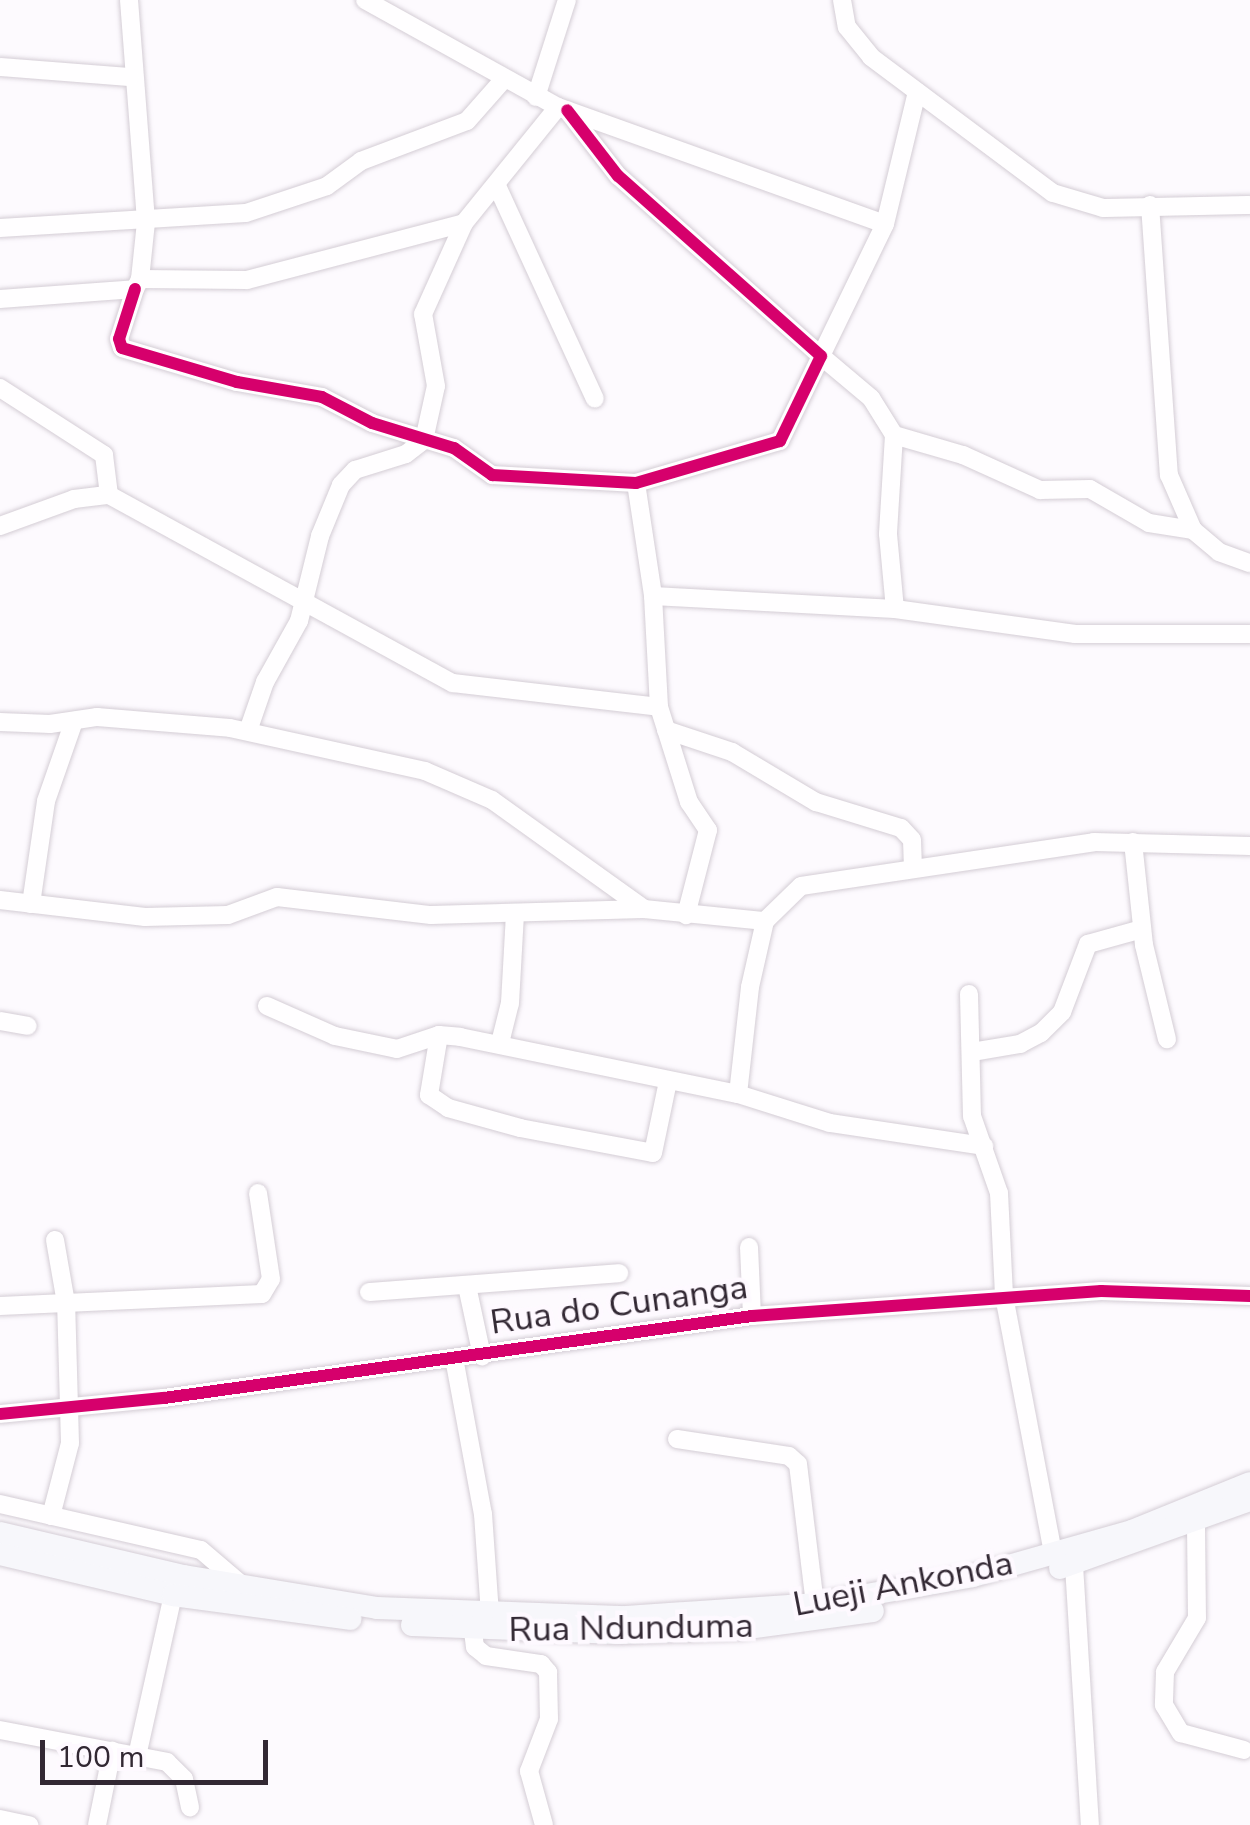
<!DOCTYPE html>
<html>
<head>
<meta charset="utf-8">
<style>
  body { margin:0 }
  #map { position:relative; width:1250px; height:1825px; overflow:hidden; background:#fdfafe; font-family:"Nunito Sans",sans-serif }
  div>[style] { position:absolute }
  .roads { filter:drop-shadow(0 0 2px #d4cdd5) drop-shadow(0 0 2px #d4cdd5) }
  .minor>* { height:18px; margin:-9px; padding:0 9px; transform-origin:9px; border-radius:9px; background:#fffeff }
  .secondary>* { height:22px; margin:-11px; padding:0 11px; transform-origin:11px; border-radius:11px; background:#f7f7fb }
  .cycleway>* { height:12px; margin:-6px; padding:0 6px; transform-origin:6px; border-radius:6px; background:#d6006c }
  span { translate:-50% -50%; white-space:nowrap; text-align:center; line-height:1.15; -webkit-text-stroke:9px #fef9ff; paint-order:stroke }
  .street-label { font-size:35px; color:#322833 }
  .scale { position:absolute; left:40px; top:1740px; width:228px; height:45px; box-sizing:border-box; border:5px solid #322833; border-top:0; padding-left:12px; font-size:30px; line-height:35px; white-space:nowrap; color:#322833; -webkit-text-stroke:8px #fef9ff; paint-order:stroke }
</style>
</head>
<body>
<div id="map">
  <div class="roads">
    <div class="minor">
      <i style="left:129px;top:0;width:223px;rotate:85.6deg"></i>
      <i style="left:146px;top:222px;width:57px;rotate:96deg"></i>
      <i style="left:365px;top:0;width:221px;rotate:29deg"></i>
      <i style="left:558px;top:107px;width:347px;rotate:19.7deg"></i>
      <i style="left:885px;top:224px;width:136px;rotate:-76.4deg"></i>
      <i style="left:842px;top:0;width:27px;rotate:80deg"></i>
      <i style="left:847px;top:27px;width:38px;rotate:51deg"></i>
      <i style="left:871px;top:57px;width:227px;rotate:36.8deg"></i>
      <i style="left:1053px;top:193px;width:52px;rotate:16.7deg"></i>
      <i style="left:1103px;top:208px;width:147px;rotate:-1.2deg"></i>
      <i style="left:0;top:67px;width:130px;rotate:4.4deg"></i>
      <i style="left:536px;top:97px;width:102px;rotate:-72.3deg"></i>
      <i style="left:497px;top:186px;width:234px;rotate:65.3deg"></i>
      <i style="left:1150px;top:205px;width:271px;rotate:86deg"></i>
      <i style="left:1169px;top:475px;width:60px;rotate:66.4deg"></i>
      <i style="left:1193px;top:530px;width:34px;rotate:40deg"></i>
      <i style="left:1219px;top:552px;width:33px;rotate:20deg"></i>
      <i style="left:885px;top:224px;width:147px;rotate:115.9deg"></i>
      <i style="left:821px;top:356px;width:65px;rotate:40deg"></i>
      <i style="left:871px;top:398px;width:44px;rotate:58.1deg"></i>
      <i style="left:894px;top:435px;width:99px;rotate:93.5deg"></i>
      <i style="left:888px;top:534px;width:75px;rotate:84.7deg"></i>
      <i style="left:0;top:228px;width:246px;rotate:-3.5deg"></i>
      <i style="left:246px;top:213px;width:85px;rotate:-18.4deg"></i>
      <i style="left:327px;top:186px;width:42px;rotate:-36.3deg"></i>
      <i style="left:361px;top:161px;width:113px;rotate:-20.7deg"></i>
      <i style="left:467px;top:121px;width:56px;rotate:-48.6deg"></i>
      <i style="left:135px;top:289px;width:52px;rotate:107.7deg"></i>
      <i style="left:119px;top:339px;width:9px;rotate:72deg"></i>
      <i style="left:122px;top:348px;width:120px;rotate:16.5deg"></i>
      <i style="left:237px;top:382px;width:86px;rotate:10deg"></i>
      <i style="left:322px;top:397px;width:56px;rotate:27.5deg"></i>
      <i style="left:372px;top:423px;width:86px;rotate:17deg"></i>
      <i style="left:454px;top:448px;width:47px;rotate:35.4deg"></i>
      <i style="left:492px;top:475px;width:144px;rotate:3.2deg"></i>
      <i style="left:636px;top:483px;width:150px;rotate:-16.3deg"></i>
      <i style="left:780px;top:441px;width:94px;rotate:-64.2deg"></i>
      <i style="left:821px;top:356px;width:271px;rotate:-138.4deg"></i>
      <i style="left:618px;top:176px;width:83px;rotate:-127.7deg"></i>
      <i style="left:0;top:299px;width:135px;rotate:-4.2deg"></i>
      <i style="left:135px;top:289px;width:11px;rotate:-63deg"></i>
      <i style="left:140px;top:279px;width:107px;rotate:0.5deg"></i>
      <i style="left:247px;top:280px;width:224px;rotate:-14.7deg"></i>
      <i style="left:464px;top:223px;width:149px;rotate:-51deg"></i>
      <i style="left:0;top:388px;width:124px;rotate:32.8deg"></i>
      <i style="left:104px;top:455px;width:40px;rotate:82.9deg"></i>
      <i style="left:894px;top:435px;width:72px;rotate:16.2deg"></i>
      <i style="left:963px;top:455px;width:85px;rotate:24.4deg"></i>
      <i style="left:1040px;top:490px;width:50px;rotate:-1.1deg"></i>
      <i style="left:1090px;top:489px;width:68px;rotate:30deg"></i>
      <i style="left:1149px;top:523px;width:45px;rotate:9deg"></i>
      <i style="left:636px;top:483px;width:114px;rotate:81.4deg"></i>
      <i style="left:653px;top:596px;width:111px;rotate:86.9deg"></i>
      <i style="left:659px;top:707px;width:100px;rotate:72.5deg"></i>
      <i style="left:689px;top:802px;width:34px;rotate:56deg"></i>
      <i style="left:708px;top:830px;width:88px;rotate:104.5deg"></i>
      <i style="left:0;top:526px;width:79px;rotate:-20deg"></i>
      <i style="left:74px;top:499px;width:35px;rotate:-7deg"></i>
      <i style="left:109px;top:495px;width:392px;rotate:28.7deg"></i>
      <i style="left:453px;top:683px;width:207px;rotate:6.6deg"></i>
      <i style="left:653px;top:596px;width:242px;rotate:3.1deg"></i>
      <i style="left:895px;top:609px;width:182px;rotate:7.9deg"></i>
      <i style="left:1075px;top:634px;width:175px"></i>
      <i style="left:0;top:722px;width:50px;rotate:2.3deg"></i>
      <i style="left:50px;top:724px;width:48px;rotate:-8.5deg"></i>
      <i style="left:97px;top:717px;width:133px;rotate:4.7deg"></i>
      <i style="left:230px;top:728px;width:200px;rotate:12.4deg"></i>
      <i style="left:425px;top:771px;width:73px;rotate:23.4deg"></i>
      <i style="left:492px;top:800px;width:187px;rotate:35.6deg"></i>
      <i style="left:666px;top:730px;width:70px;rotate:18.4deg"></i>
      <i style="left:732px;top:752px;width:98px;rotate:30.8deg"></i>
      <i style="left:816px;top:802px;width:89px;rotate:17deg"></i>
      <i style="left:901px;top:828px;width:16px;rotate:47deg"></i>
      <i style="left:912px;top:840px;width:28px;rotate:88deg"></i>
      <i style="left:248px;top:731px;width:52px;rotate:-70.9deg"></i>
      <i style="left:265px;top:682px;width:70px;rotate:-60.9deg"></i>
      <i style="left:299px;top:621px;width:88px;rotate:-76.1deg"></i>
      <i style="left:320px;top:536px;width:55px;rotate:-67.6deg"></i>
      <i style="left:341px;top:485px;width:21px;rotate:-47deg"></i>
      <i style="left:355px;top:470px;width:53px;rotate:-17.4deg"></i>
      <i style="left:406px;top:454px;width:23px;rotate:-38deg"></i>
      <i style="left:424px;top:440px;width:55px;rotate:-77.5deg"></i>
      <i style="left:436px;top:386px;width:73px;rotate:-100.2deg"></i>
      <i style="left:423px;top:314px;width:100px;rotate:-65.7deg"></i>
      <i style="left:1133px;top:842px;width:104px;rotate:83.9deg"></i>
      <i style="left:1144px;top:945px;width:97px;rotate:76.3deg"></i>
      <i style="left:0;top:900px;width:146px;rotate:6.7deg"></i>
      <i style="left:145px;top:917px;width:83px;rotate:-1.4deg"></i>
      <i style="left:228px;top:915px;width:52px;rotate:-20.2deg"></i>
      <i style="left:277px;top:897px;width:155px;rotate:6.7deg"></i>
      <i style="left:431px;top:915px;width:213px;rotate:-1.6deg"></i>
      <i style="left:644px;top:909px;width:122px;rotate:5.7deg"></i>
      <i style="left:31px;top:904px;width:104px;rotate:-81.7deg"></i>
      <i style="left:46px;top:801px;width:85px;rotate:-70.7deg"></i>
      <i style="left:969px;top:994px;width:122px;rotate:88.6deg"></i>
      <i style="left:972px;top:1116px;width:82px;rotate:70.7deg"></i>
      <i style="left:999px;top:1193px;width:103px;rotate:87.2deg"></i>
      <i style="left:1004px;top:1296px;width:263px;rotate:79.2deg"></i>
      <i style="left:267px;top:1006px;width:74px;rotate:23.8deg"></i>
      <i style="left:335px;top:1036px;width:63px;rotate:11.8deg"></i>
      <i style="left:397px;top:1049px;width:44px;rotate:-18.4deg"></i>
      <i style="left:439px;top:1035px;width:21px;rotate:5deg"></i>
      <i style="left:460px;top:1037px;width:284px;rotate:11.6deg"></i>
      <i style="left:738px;top:1094px;width:108px;rotate:-83.6deg"></i>
      <i style="left:750px;top:987px;width:68px;rotate:-77.2deg"></i>
      <i style="left:765px;top:921px;width:50px;rotate:-44.2deg"></i>
      <i style="left:801px;top:886px;width:296px;rotate:-8.5deg"></i>
      <i style="left:1094px;top:842px;width:156px;rotate:1.5deg"></i>
      <i style="left:0;top:1021px;width:28px;rotate:10deg"></i>
      <i style="left:439px;top:1035px;width:61px;rotate:99.5deg"></i>
      <i style="left:429px;top:1095px;width:23px;rotate:34deg"></i>
      <i style="left:448px;top:1108px;width:75px;rotate:15.5deg"></i>
      <i style="left:520px;top:1128px;width:135px;rotate:10.6deg"></i>
      <i style="left:653px;top:1153px;width:74px;rotate:-78.2deg"></i>
      <i style="left:500px;top:1043px;width:41px;rotate:-76deg"></i>
      <i style="left:510px;top:1003px;width:90px;rotate:-86.8deg"></i>
      <i style="left:972px;top:1052px;width:49px;rotate:-9.5deg"></i>
      <i style="left:1020px;top:1044px;width:24px;rotate:-28deg"></i>
      <i style="left:1041px;top:1033px;width:30px;rotate:-45deg"></i>
      <i style="left:1062px;top:1012px;width:73px;rotate:-69.1deg"></i>
      <i style="left:1088px;top:944px;width:56px;rotate:-15.5deg"></i>
      <i style="left:738px;top:1094px;width:96px;rotate:17.5deg"></i>
      <i style="left:830px;top:1123px;width:156px;rotate:8.5deg"></i>
      <i style="left:749px;top:1247px;width:69px;rotate:87.5deg"></i>
      <i style="left:467px;top:1286px;width:72px;rotate:77.9deg"></i>
      <i style="left:369px;top:1292px;width:251px;rotate:-4.3deg"></i>
      <i style="left:0;top:1306px;width:262px;rotate:-2.6deg"></i>
      <i style="left:262px;top:1294px;width:17px;rotate:-59deg"></i>
      <i style="left:271px;top:1279px;width:87px;rotate:-98.6deg"></i>
      <i style="left:454px;top:1358px;width:159px;rotate:79.5deg"></i>
      <i style="left:483px;top:1514px;width:101px;rotate:86deg"></i>
      <i style="left:0;top:1414px;width:165px;rotate:-5.6deg"></i>
      <i style="left:164px;top:1398px;width:594px;rotate:-7.94deg"></i>
      <i style="left:752px;top:1316px;width:350px;rotate:-4.1deg"></i>
      <i style="left:1101px;top:1291px;width:149px;rotate:1.9deg"></i>
      <i style="left:677px;top:1439px;width:113px;rotate:8.6deg"></i>
      <i style="left:789px;top:1456px;width:12px;rotate:42deg"></i>
      <i style="left:798px;top:1464px;width:141px;rotate:83.1deg"></i>
      <i style="left:0;top:1504px;width:206px;rotate:12.9deg"></i>
      <i style="left:201px;top:1550px;width:54px;rotate:40.5deg"></i>
      <i style="left:51px;top:1516px;width:75px;rotate:-75.4deg"></i>
      <i style="left:70px;top:1443px;width:140px;rotate:-91.6deg"></i>
      <i style="left:66px;top:1303px;width:64px;rotate:-99.9deg"></i>
      <i style="left:1196px;top:1525px;width:93px;rotate:89.4deg"></i>
      <i style="left:1197px;top:1618px;width:63px;rotate:120.7deg"></i>
      <i style="left:1165px;top:1672px;width:33px;rotate:92deg"></i>
      <i style="left:1164px;top:1705px;width:33px;rotate:59deg"></i>
      <i style="left:1181px;top:1733px;width:65px;rotate:15.1deg"></i>
      <i style="left:1074px;top:1565px;width:260px;rotate:86.5deg"></i>
      <i style="left:473px;top:1631px;width:16px;rotate:83deg"></i>
      <i style="left:475px;top:1647px;width:14px;rotate:39deg"></i>
      <i style="left:486px;top:1656px;width:56px;rotate:8.3deg"></i>
      <i style="left:541px;top:1664px;width:11px;rotate:49deg"></i>
      <i style="left:548px;top:1672px;width:47px;rotate:88.8deg"></i>
      <i style="left:549px;top:1719px;width:56px;rotate:111deg"></i>
      <i style="left:529px;top:1771px;width:56px;rotate:74.5deg"></i>
      <i style="left:0;top:1730px;width:170px;rotate:10.8deg"></i>
      <i style="left:167px;top:1762px;width:24px;rotate:45deg"></i>
      <i style="left:184px;top:1779px;width:29px;rotate:78deg"></i>
      <i style="left:137px;top:1756px;width:165px;rotate:-77.4deg"></i>
      <i style="left:0;top:1819px;width:30px;rotate:12deg"></i>
      <i style="left:97px;top:1825px;width:76px;rotate:-78.5deg"></i>
    </div>
    <div class="secondary">
      <i style="left:0;top:1533px;width:189px;rotate:13.2deg"></i>
      <i style="left:184px;top:1576px;width:196px;rotate:9.4deg"></i>
      <i style="left:377px;top:1608px;width:249px;rotate:2.1deg"></i>
      <i style="left:626px;top:1617px;width:189px;rotate:-3.9deg"></i>
      <i style="left:815px;top:1604px;width:160px;rotate:-10deg"></i>
      <i style="left:973px;top:1576px;width:165px;rotate:-15.8deg"></i>
      <i style="left:1132px;top:1531px;width:127px;rotate:-22.1deg"></i>
      <i style="left:0;top:1554px;width:178px;rotate:13.3deg"></i>
      <i style="left:173px;top:1595px;width:179px;rotate:7.7deg"></i>
      <i style="left:1060px;top:1568px;width:202px;rotate:-19.7deg"></i>
      <i style="left:412px;top:1625px;width:206px;rotate:2.2deg"></i>
      <i style="left:618px;top:1633px;width:122px;rotate:-1.9deg"></i>
      <i style="left:740px;top:1629px;width:134px;rotate:-7.7deg"></i>
    </div>
  </div>
  <div class="cycleway">
    <i style="left:135px;top:289px;width:52px;rotate:107.7deg"></i>
    <i style="left:119px;top:339px;width:9px;rotate:72deg"></i>
    <i style="left:122px;top:348px;width:120px;rotate:16.5deg"></i>
    <i style="left:237px;top:382px;width:86px;rotate:10deg"></i>
    <i style="left:322px;top:397px;width:56px;rotate:27.5deg"></i>
    <i style="left:372px;top:423px;width:86px;rotate:17deg"></i>
    <i style="left:454px;top:448px;width:47px;rotate:35.4deg"></i>
    <i style="left:492px;top:475px;width:144px;rotate:3.2deg"></i>
    <i style="left:636px;top:483px;width:150px;rotate:-16.3deg"></i>
    <i style="left:780px;top:441px;width:94px;rotate:-64.2deg"></i>
    <i style="left:821px;top:356px;width:271px;rotate:-138.4deg"></i>
    <i style="left:618px;top:176px;width:83px;rotate:-127.7deg"></i>
    <i style="left:0;top:1414px;width:165px;rotate:-5.6deg"></i>
    <i style="left:164px;top:1398px;width:594px;rotate:-7.94deg"></i>
    <i style="left:752px;top:1316px;width:350px;rotate:-4.1deg"></i>
    <i style="left:1101px;top:1291px;width:149px;rotate:1.9deg"></i>
  </div>
  <div class="street-label">
    <span style="left:619px;top:1305px;rotate:-8deg">Rua do Cunanga</span>
    <span style="left:903px;top:1584px;rotate:-11deg">Lueji Ankonda</span>
    <span style="left:631px;top:1628px;rotate:-1deg">Rua Ndunduma</span>
  </div>
  <div class="scale">100 m</div>
</div>
</body>
</html>
